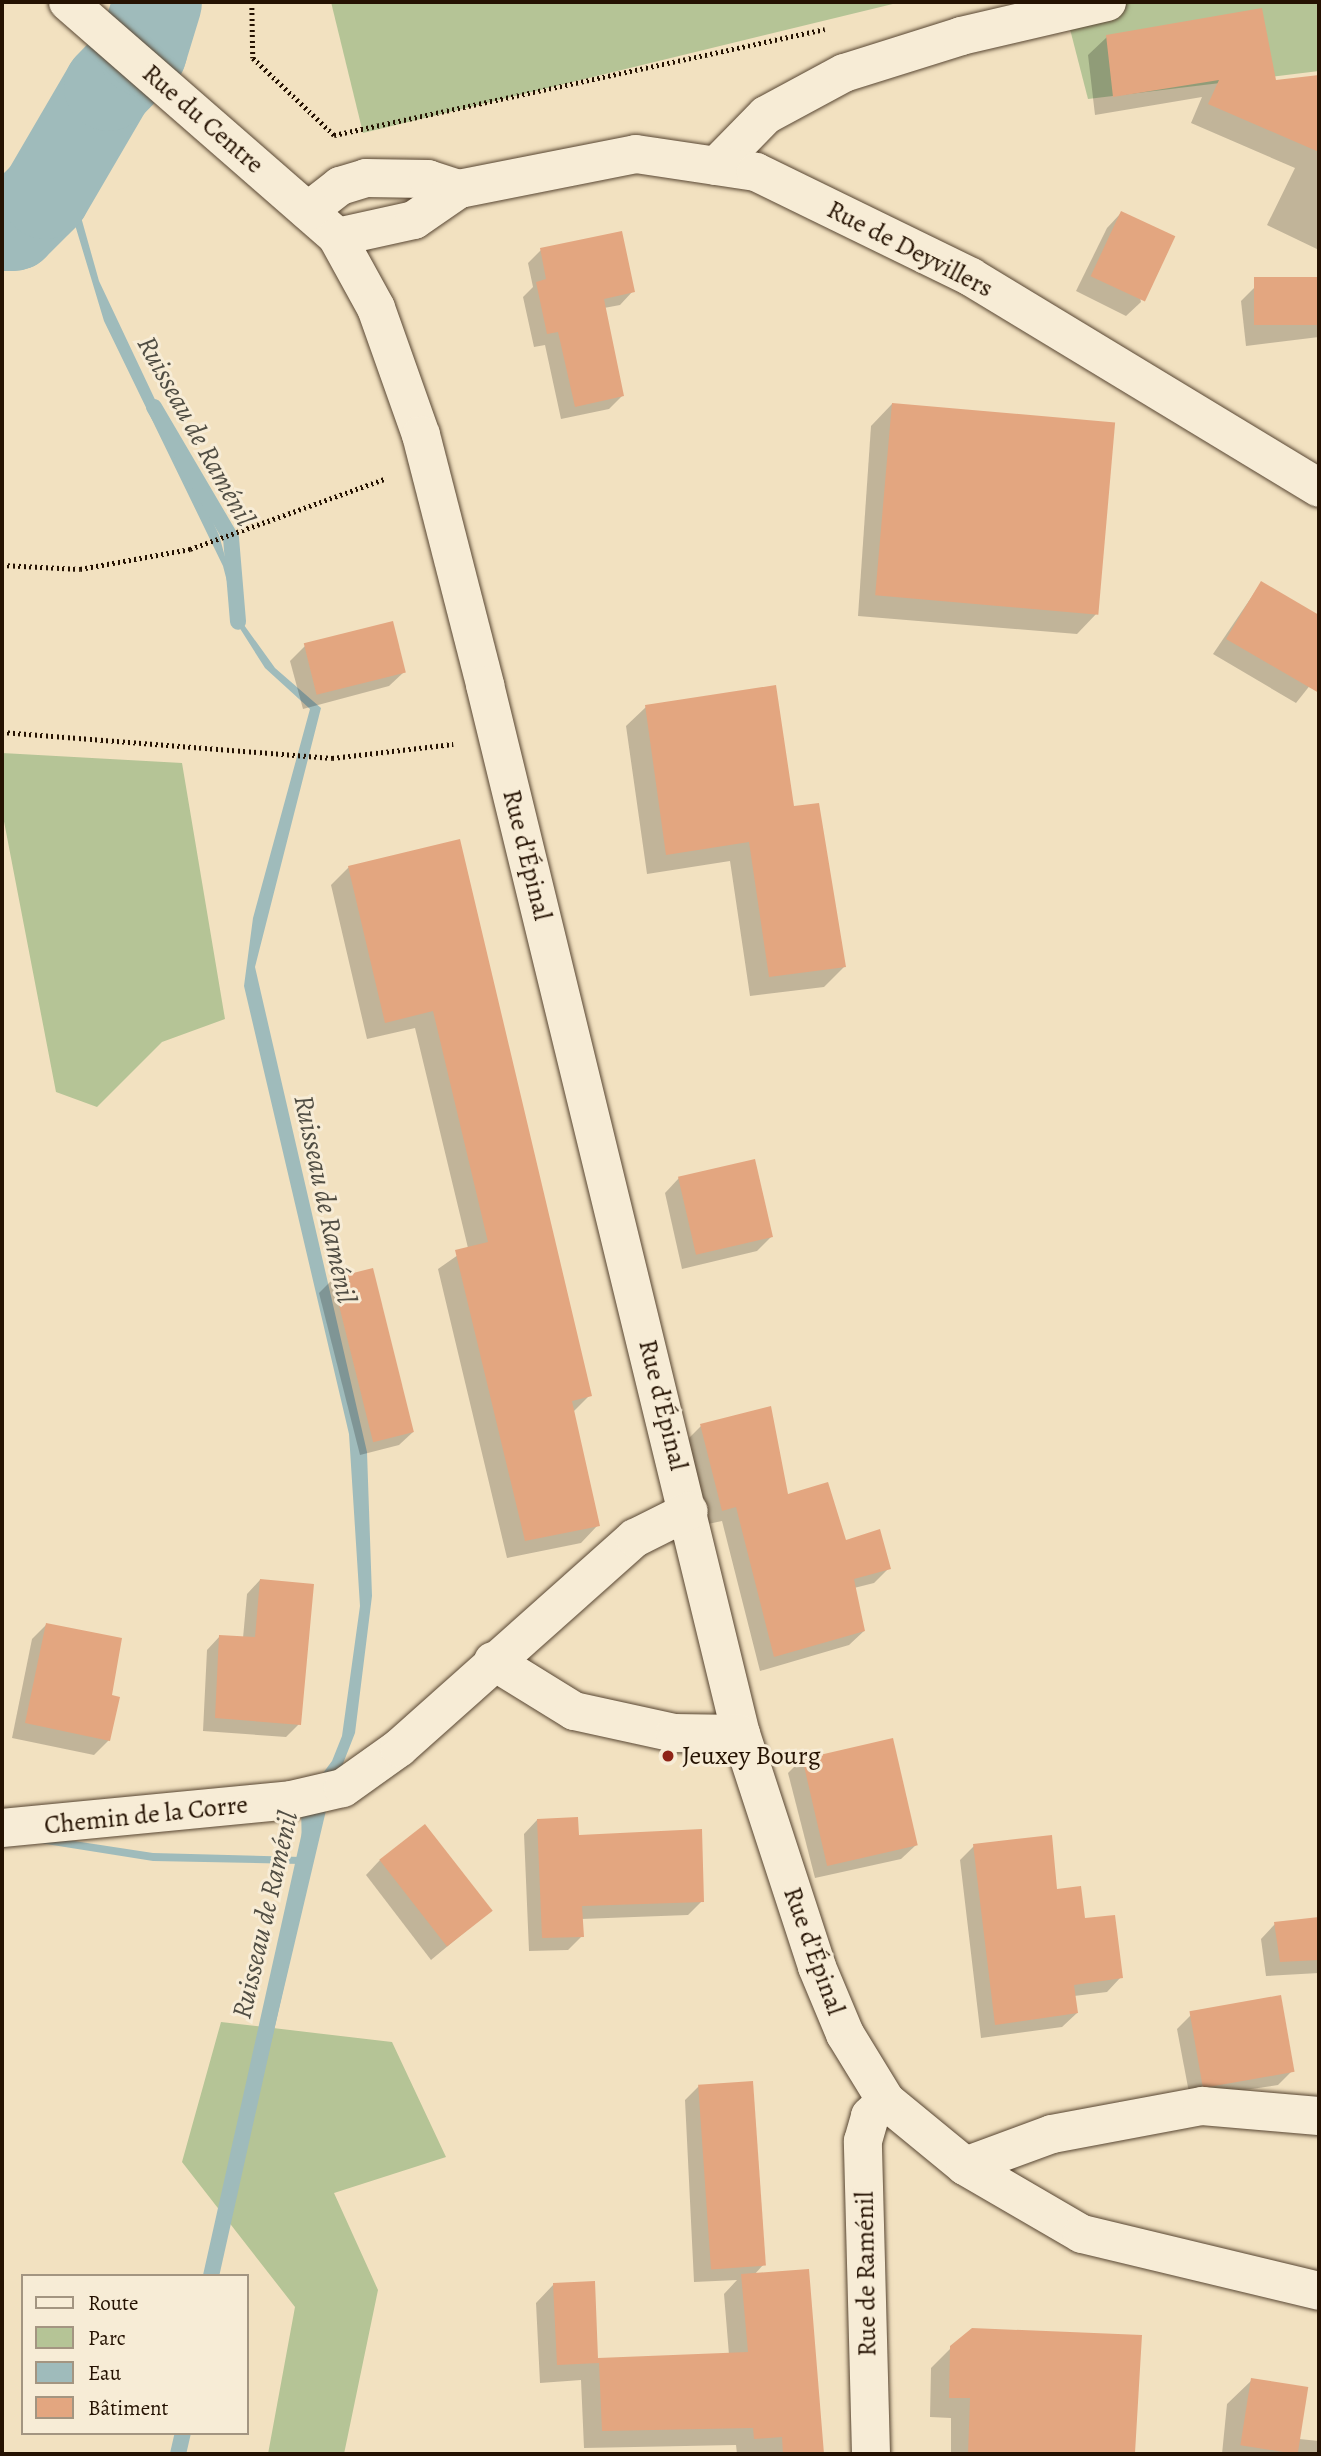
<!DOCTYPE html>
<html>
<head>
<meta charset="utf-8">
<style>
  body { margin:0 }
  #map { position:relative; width:1321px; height:2456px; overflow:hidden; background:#f2e1c0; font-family:Alegreya,serif }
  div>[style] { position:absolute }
  .green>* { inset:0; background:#b5c496 }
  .water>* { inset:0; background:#9fbbbb }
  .shadow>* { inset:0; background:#0003 }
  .stream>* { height:16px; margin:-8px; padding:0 8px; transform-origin:8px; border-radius:8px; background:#9fbbbb }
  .river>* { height:89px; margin:-44.5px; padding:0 44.5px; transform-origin:44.5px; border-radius:44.5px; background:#9fbbbb }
  .building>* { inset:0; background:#e3a680; transform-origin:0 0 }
  .path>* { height:4.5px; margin-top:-2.25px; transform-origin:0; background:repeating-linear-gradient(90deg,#251202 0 2px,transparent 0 5.5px) }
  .roads { filter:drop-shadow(0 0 2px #584632) drop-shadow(0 0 2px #584632) }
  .minor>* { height:38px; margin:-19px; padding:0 19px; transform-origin:19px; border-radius:19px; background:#f7ecd6 }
  .dots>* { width:19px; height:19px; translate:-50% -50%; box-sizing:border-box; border:4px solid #f7ecd6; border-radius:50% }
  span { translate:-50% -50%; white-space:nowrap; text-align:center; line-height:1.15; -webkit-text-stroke:6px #f7ecd6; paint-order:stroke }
  .street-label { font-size:26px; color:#251202 }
  .poi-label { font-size:26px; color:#251202 }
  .left { translate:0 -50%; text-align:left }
  .water-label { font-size:28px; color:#504d43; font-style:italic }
  .frame { position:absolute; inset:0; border:4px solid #251202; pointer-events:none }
  .legend { position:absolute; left:21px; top:2274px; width:228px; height:161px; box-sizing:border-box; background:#f7ecd6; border:2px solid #a39581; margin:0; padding:9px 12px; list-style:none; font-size:21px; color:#251202 }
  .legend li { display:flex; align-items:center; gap:14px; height:35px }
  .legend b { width:35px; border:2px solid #a39581 }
</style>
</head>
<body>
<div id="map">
  <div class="green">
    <i style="clip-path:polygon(331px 2px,901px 2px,363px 133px)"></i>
    <i style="clip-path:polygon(1063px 2px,1319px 2px,1319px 71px,1088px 99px)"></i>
    <i style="clip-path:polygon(2px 753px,182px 763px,225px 1019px,162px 1042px,97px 1107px,56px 1092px,2px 811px)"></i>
    <i style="clip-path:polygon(221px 2022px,392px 2042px,446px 2157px,334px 2193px,378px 2290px,344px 2454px,268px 2454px,295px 2307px,182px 2162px)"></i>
  </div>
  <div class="water">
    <i style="clip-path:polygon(91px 69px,126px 97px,72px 185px,99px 281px,219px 535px,244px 625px,275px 668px,321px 708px,255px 967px,367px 1452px,372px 1596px,355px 1733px,328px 1802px,216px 2276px,208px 2276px,210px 2261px,301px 1864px,153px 1861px,2px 1837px,2px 1830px,153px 1853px,302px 1857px,301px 1803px,332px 1761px,342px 1736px,360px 1606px,349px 1434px,244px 986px,253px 918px,310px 709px,265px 668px,239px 627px,223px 566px,104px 321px,66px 195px,30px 237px,2px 249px,2px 212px,27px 200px,61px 108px)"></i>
  </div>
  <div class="shadow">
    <i style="clip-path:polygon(1107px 37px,1274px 82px,1319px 79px,1319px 250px,1267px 225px,1295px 168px,1191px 123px,1202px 97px,1095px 115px,1088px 55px)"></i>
    <i style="clip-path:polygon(1121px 213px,1141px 302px,1126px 316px,1076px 291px,1107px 228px)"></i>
    <i style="clip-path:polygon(541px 250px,633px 291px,620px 305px,604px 308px,622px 396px,609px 409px,561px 419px,545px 345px,534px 347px,523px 297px,533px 287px,528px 263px)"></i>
    <i style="clip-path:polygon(1319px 278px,1319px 337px,1246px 346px,1241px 301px,1255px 287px)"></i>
    <i style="clip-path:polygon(892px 404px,1098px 612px,1077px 634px,858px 616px,871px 426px)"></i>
    <i style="clip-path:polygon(1261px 583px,1319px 617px,1319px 674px,1296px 703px,1213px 654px)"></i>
    <i style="clip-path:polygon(305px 646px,404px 672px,389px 686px,303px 709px,290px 661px)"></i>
    <i style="clip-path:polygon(646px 707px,793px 808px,844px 967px,824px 987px,750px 996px,730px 861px,647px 874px,626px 726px)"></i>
    <i style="clip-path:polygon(459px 842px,590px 1395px,573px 1412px,598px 1525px,581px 1543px,507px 1558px,438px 1269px,468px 1248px,415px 1028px,367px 1039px,331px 885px,349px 867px)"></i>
    <i style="clip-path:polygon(679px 1178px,771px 1237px,757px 1251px,682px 1269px,665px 1193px)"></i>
    <i style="clip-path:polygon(333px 1279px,413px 1432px,399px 1445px,360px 1455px,319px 1293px)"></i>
    <i style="clip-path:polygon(701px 1426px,845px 1543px,889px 1568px,874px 1583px,854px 1588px,864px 1631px,849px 1645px,760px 1671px,722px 1521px,708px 1524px,687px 1440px)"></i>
    <i style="clip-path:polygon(260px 1580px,299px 1724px,286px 1737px,203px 1731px,207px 1650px,220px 1636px,243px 1638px,247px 1594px)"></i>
    <i style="clip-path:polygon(46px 1625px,110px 1697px,109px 1740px,94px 1755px,12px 1738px,32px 1639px)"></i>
    <i style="clip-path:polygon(803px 1758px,916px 1845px,901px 1859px,815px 1878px,788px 1773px)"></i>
    <i style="clip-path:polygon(537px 1820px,702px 1901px,688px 1915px,581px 1919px,582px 1936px,568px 1950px,529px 1951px,524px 1834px)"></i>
    <i style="clip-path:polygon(974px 1846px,1055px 1891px,1084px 1920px,1121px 1977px,1107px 1992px,1074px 1996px,1077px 2013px,1062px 2027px,981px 2038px,960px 1860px)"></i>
    <i style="clip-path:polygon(380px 1860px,490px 1911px,431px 1960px,366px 1875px)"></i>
    <i style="clip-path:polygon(1319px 1918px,1319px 1973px,1266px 1976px,1261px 1939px,1275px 1924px)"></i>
    <i style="clip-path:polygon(1191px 2015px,1292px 2071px,1278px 2085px,1190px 2098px,1177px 2029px)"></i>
    <i style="clip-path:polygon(699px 2086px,763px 2265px,754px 2275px,808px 2271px,822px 2454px,737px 2454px,736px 2445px,584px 2448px,581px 2380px,540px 2383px,536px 2303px,554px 2284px,597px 2360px,729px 2355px,724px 2294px,737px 2280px,694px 2282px,685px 2100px)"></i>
    <i style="clip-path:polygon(951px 2348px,1134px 2453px,951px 2454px,951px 2418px,930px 2417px,931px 2368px)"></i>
    <i style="clip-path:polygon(1252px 2380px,1299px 2439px,1319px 2441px,1319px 2454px,1222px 2454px,1227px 2404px)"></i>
  </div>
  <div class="stream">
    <i style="left:154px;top:407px;width:152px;rotate:59.6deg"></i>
    <i style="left:231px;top:538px;width:84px;rotate:85.2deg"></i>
    <i style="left:211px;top:2276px;width:472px;rotate:-77.4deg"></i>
    <i style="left:178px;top:2454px;width:22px;rotate:-77deg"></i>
  </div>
  <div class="river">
    <i style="left:2px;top:226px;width:11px"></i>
    <i style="left:13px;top:226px;width:45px;rotate:-45deg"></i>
    <i style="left:45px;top:194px;width:125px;rotate:-59.7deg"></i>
    <i style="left:108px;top:86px;width:49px;rotate:-45.8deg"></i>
    <i style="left:142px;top:51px;width:51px;rotate:-73deg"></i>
  </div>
  <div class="building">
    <i style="clip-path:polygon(1262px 8px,1276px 80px,1319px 75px,1319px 152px,1208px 104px,1219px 80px,1113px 97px,1106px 35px)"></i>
    <i style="left:1121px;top:211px;width:60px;height:72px;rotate:25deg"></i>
    <i style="clip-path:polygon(622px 231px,635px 292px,604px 299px,624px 396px,575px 407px,558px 332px,547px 334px,536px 282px,546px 279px,540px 248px)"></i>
    <i style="left:1319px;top:277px;width:48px;height:65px;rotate:90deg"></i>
    <i style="left:892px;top:403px;width:224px;height:193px;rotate:5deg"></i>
    <i style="clip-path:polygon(1261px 581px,1319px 615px,1319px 693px,1226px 639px)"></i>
    <i style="left:393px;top:621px;width:53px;height:92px;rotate:76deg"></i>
    <i style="clip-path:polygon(776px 685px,794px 806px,819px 803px,846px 967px,769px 977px,749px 842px,666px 855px,645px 705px)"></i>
    <i style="clip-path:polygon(460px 839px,592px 1396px,572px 1401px,600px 1526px,525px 1541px,455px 1250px,488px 1242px,433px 1011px,385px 1023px,348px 866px)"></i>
    <i style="left:755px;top:1159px;width:80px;height:79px;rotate:77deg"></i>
    <i style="left:373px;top:1268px;width:169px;height:42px;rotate:76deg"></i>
    <i style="clip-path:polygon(771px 1406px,788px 1494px,828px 1482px,846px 1540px,880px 1529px,891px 1569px,854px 1579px,865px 1631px,774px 1657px,736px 1507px,722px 1511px,700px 1424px)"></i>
    <i style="clip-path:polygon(260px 1579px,314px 1584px,301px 1725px,215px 1718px,219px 1635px,255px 1637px)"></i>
    <i style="clip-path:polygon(46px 1623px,122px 1638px,112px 1695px,120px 1697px,110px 1741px,25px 1723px)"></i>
    <i style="left:893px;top:1738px;width:110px;height:93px;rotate:77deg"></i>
    <i style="clip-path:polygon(578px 1817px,579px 1835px,702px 1829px,704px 1902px,582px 1906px,584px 1937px,542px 1938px,537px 1819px)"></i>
    <i style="left:425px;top:1824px;width:110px;height:58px;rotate:52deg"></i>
    <i style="clip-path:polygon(1052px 1835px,1057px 1889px,1081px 1886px,1085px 1918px,1115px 1915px,1123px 1978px,1074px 1985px,1078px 2013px,995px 2025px,973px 1844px)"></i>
    <i style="clip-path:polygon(1319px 1917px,1319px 1960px,1280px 1962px,1274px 1922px)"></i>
    <i style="left:1281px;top:1995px;width:78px;height:93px;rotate:80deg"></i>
    <i style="left:753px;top:2081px;width:185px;height:55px;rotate:86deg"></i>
    <i style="clip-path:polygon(809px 2269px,824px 2454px,783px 2454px,782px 2437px,754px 2439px,753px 2428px,602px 2431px,599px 2363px,557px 2365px,553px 2283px,595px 2281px,598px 2358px,748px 2352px,741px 2274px)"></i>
    <i style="clip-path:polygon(972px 2328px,1142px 2335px,1135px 2453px,968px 2454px,970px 2398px,949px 2398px,950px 2346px)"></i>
    <i style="left:1251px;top:2378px;width:58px;height:68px;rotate:9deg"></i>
  </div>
  <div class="path">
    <i style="left:252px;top:2px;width:56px;rotate:89deg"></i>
    <i style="left:253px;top:58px;width:112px;rotate:43.5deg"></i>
    <i style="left:334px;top:135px;width:502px;rotate:-12.18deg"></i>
    <i style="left:2px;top:565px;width:78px;rotate:2.9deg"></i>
    <i style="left:80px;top:569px;width:112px;rotate:-10.3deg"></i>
    <i style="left:190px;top:549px;width:206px;rotate:-19.8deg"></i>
    <i style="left:2px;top:732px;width:331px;rotate:4.5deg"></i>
    <i style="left:332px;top:758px;width:122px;rotate:-6.6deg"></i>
  </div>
  <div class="roads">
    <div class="minor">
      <i style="left:68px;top:2px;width:357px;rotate:41.1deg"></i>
      <i style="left:337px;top:237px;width:81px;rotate:61.2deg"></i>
      <i style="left:376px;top:308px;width:135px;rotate:70.5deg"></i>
      <i style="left:421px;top:435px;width:258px;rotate:75.6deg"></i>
      <i style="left:485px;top:685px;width:1080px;rotate:76.29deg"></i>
      <i style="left:741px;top:1734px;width:245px;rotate:71.9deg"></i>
      <i style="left:817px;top:1967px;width:73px;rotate:67.3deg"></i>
      <i style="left:845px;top:2034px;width:79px;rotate:58.5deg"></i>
      <i style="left:886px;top:2101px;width:102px;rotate:39.4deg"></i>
      <i style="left:965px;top:2166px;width:135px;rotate:30.2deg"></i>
      <i style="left:1082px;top:2234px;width:244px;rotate:13.5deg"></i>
      <i style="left:716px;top:166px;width:71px;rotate:-45.6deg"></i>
      <i style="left:766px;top:115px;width:89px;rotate:-28.3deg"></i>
      <i style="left:844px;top:73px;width:123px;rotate:-17.5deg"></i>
      <i style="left:961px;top:36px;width:150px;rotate:-13.1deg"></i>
      <i style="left:308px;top:211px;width:41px;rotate:-38deg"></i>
      <i style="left:340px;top:186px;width:27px;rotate:-17deg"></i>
      <i style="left:366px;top:178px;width:62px;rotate:0.9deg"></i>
      <i style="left:428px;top:179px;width:33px;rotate:18deg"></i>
      <i style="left:337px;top:237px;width:79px;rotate:-12.4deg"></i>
      <i style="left:414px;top:220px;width:55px;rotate:-34.6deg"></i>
      <i style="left:459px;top:189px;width:180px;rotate:-11.2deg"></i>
      <i style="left:636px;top:154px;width:121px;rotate:8.5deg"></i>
      <i style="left:756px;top:172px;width:239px;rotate:26deg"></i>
      <i style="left:971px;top:277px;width:407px;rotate:31.2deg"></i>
      <i style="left:493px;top:1661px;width:95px;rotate:31.7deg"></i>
      <i style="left:574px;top:1711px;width:103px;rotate:12.3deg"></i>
      <i style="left:675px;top:1733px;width:66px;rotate:0.9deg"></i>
      <i style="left:2px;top:1828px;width:290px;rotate:-5.5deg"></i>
      <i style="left:291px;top:1800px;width:53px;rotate:-13deg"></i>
      <i style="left:343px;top:1788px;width:69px;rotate:-35.5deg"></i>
      <i style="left:399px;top:1748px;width:316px;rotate:-41.7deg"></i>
      <i style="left:635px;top:1538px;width:60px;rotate:-26.6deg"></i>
      <i style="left:965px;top:2166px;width:93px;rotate:-20.2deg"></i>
      <i style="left:1052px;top:2134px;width:153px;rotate:-10.6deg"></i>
      <i style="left:1202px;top:2106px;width:117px;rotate:4.9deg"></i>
      <i style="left:871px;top:2454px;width:313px;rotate:-91.5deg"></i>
      <i style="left:863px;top:2141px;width:26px;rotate:-74deg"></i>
      <i style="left:870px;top:2116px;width:22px;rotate:-43deg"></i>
    </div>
  </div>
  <div class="dots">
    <i style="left:668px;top:1756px;background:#8f2418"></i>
  </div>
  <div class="street-label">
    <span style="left:203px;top:119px;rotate:41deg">Rue du Centre</span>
    <span style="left:910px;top:249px;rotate:27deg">Rue de Deyvillers</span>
    <span style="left:527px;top:855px;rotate:76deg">Rue d’Épinal</span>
    <span style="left:663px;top:1405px;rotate:76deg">Rue d’Épinal</span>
    <span style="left:146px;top:1815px;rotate:-6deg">Chemin de la Corre</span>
    <span style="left:814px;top:1951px;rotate:70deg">Rue d’Épinal</span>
    <span style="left:866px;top:2274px;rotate:-91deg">Rue de Raménil</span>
  </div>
  <div class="poi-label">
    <span class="left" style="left:682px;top:1756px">Jeuxey Bourg</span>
  </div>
  <div class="water-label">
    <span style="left:196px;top:431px;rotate:61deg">Ruisseau de Raménil</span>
    <span style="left:325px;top:1199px;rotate:78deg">Ruisseau de Raménil</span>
    <span style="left:265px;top:1915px;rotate:-77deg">Ruisseau de Raménil</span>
  </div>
  <div class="frame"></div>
  <ul class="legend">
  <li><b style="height:9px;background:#f7ecd6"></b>Route</li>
  <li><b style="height:19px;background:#b5c496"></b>Parc</li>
  <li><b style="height:19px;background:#9fbbbb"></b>Eau</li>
  <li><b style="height:19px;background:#e3a680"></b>Bâtiment</li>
  </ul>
</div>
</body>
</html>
